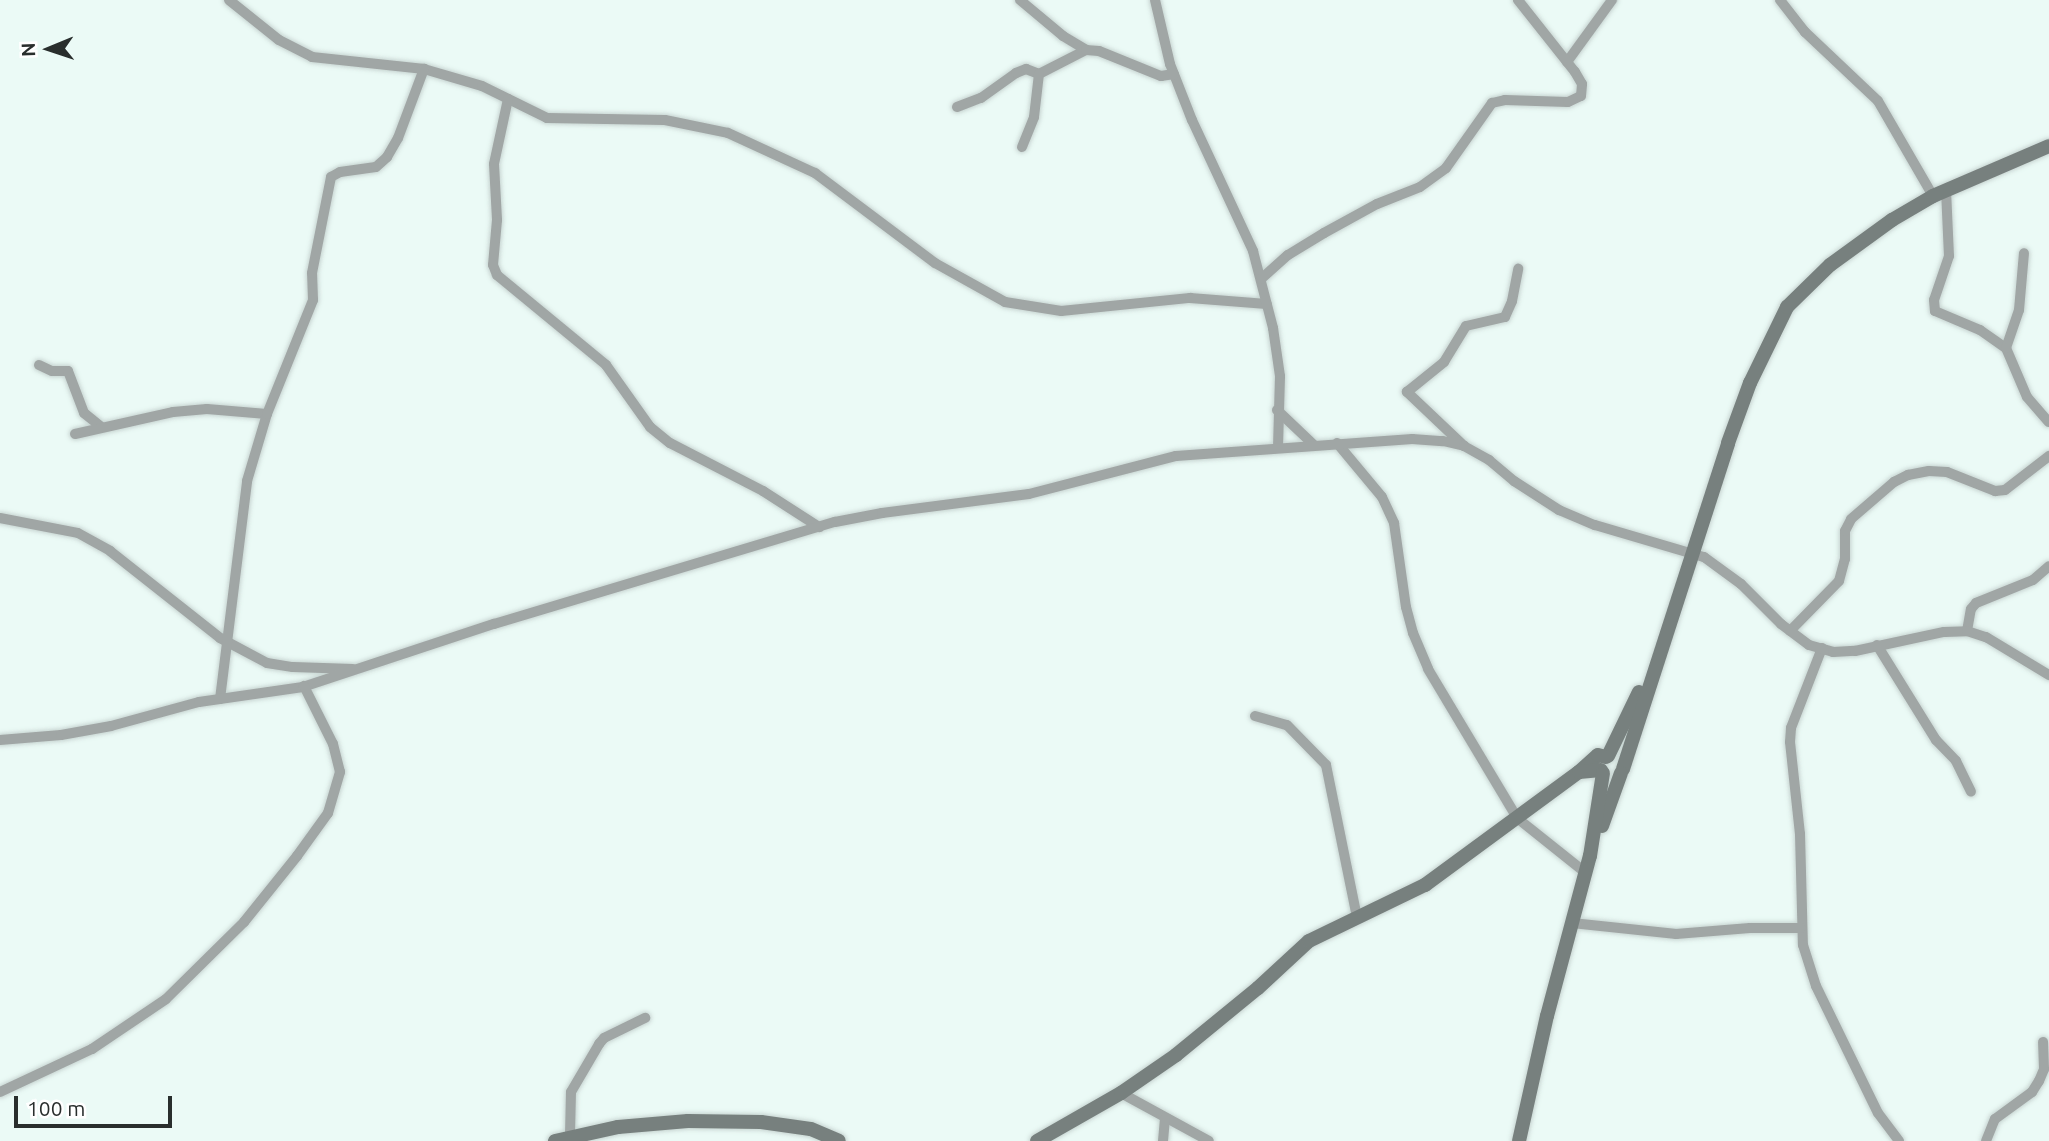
<!DOCTYPE html>
<html>
<head>
<meta charset="utf-8">
<style>
  body { margin:0 }
  #map { position:relative; width:2049px; height:1141px; overflow:hidden; background:#ebfaf6; font-family:Ubuntu,sans-serif }
  div>[style] { position:absolute }
  .roads { filter:drop-shadow(0 0 2px #c8d5d2) drop-shadow(0 0 2px #c8d5d2) }
  .street>* { height:10px; margin:-5px; padding:0 5px; transform-origin:5px; border-radius:5px; background:#a0a6a5 }
  .secondary>* { height:14px; margin:-7px; padding:0 7px; transform-origin:7px; border-radius:7px; background:#77807e }
  span { translate:-50% -50%; white-space:nowrap; text-align:center; line-height:1.15; -webkit-text-stroke:6px #fff; paint-order:stroke }
  .north { position:absolute; left:14px; top:14px; width:70px; height:70px; -webkit-text-stroke:5px #fff; paint-order:stroke; rotate:268deg; font-size:19px; font-weight:700; line-height:28px; text-align:center; color:#292e2d }
  .north::after { content:''; display:block; margin:auto; width:24px; height:32px; background:#292e2d; clip-path:polygon(50% 0,100% 100%,50% 72%,0 100%) }
  .scale { position:absolute; left:14px; top:1096px; width:158px; height:32px; box-sizing:border-box; border:4px solid #292e2d; border-top:0; padding-left:9px; font-size:21px; line-height:24px; white-space:nowrap; color:#292e2d; -webkit-text-stroke:5px #fff; paint-order:stroke }
</style>
</head>
<body>
<div id="map">
  <div class="roads">
    <div class="street">
      <i style="left:229px;top:0;width:64px;rotate:38.7deg"></i>
      <i style="left:279px;top:40px;width:37px;rotate:27deg"></i>
      <i style="left:312px;top:57px;width:113px;rotate:6.1deg"></i>
      <i style="left:424px;top:69px;width:60px;rotate:16.3deg"></i>
      <i style="left:482px;top:86px;width:72px;rotate:26.2deg"></i>
      <i style="left:547px;top:118px;width:118px;rotate:1deg"></i>
      <i style="left:665px;top:120px;width:64px;rotate:11.7deg"></i>
      <i style="left:728px;top:133px;width:96px;rotate:24.7deg"></i>
      <i style="left:815px;top:173px;width:150px;rotate:36.9deg"></i>
      <i style="left:935px;top:263px;width:80px;rotate:29.1deg"></i>
      <i style="left:1005px;top:302px;width:57px;rotate:9.1deg"></i>
      <i style="left:1061px;top:311px;width:130px;rotate:-5.8deg"></i>
      <i style="left:1190px;top:298px;width:77px;rotate:4.5deg"></i>
      <i style="left:1020px;top:0;width:56px;rotate:39.9deg"></i>
      <i style="left:1063px;top:36px;width:27px;rotate:31deg"></i>
      <i style="left:1155px;top:0;width:66px;rotate:76.8deg"></i>
      <i style="left:1170px;top:64px;width:60px;rotate:68.6deg"></i>
      <i style="left:1192px;top:120px;width:145px;rotate:65deg"></i>
      <i style="left:1253px;top:251px;width:80px;rotate:75.4deg"></i>
      <i style="left:1273px;top:328px;width:49px;rotate:81.7deg"></i>
      <i style="left:1280px;top:376px;width:71px;rotate:91.6deg"></i>
      <i style="left:1780px;top:0;width:41px;rotate:52deg"></i>
      <i style="left:1805px;top:32px;width:100px;rotate:43.4deg"></i>
      <i style="left:1878px;top:101px;width:110px;rotate:59.9deg"></i>
      <i style="left:1567px;top:62px;width:77px;rotate:-54deg"></i>
      <i style="left:508px;top:99px;width:66px;rotate:102.2deg"></i>
      <i style="left:494px;top:164px;width:56px;rotate:86.9deg"></i>
      <i style="left:497px;top:220px;width:45px;rotate:95.1deg"></i>
      <i style="left:493px;top:265px;width:11px;rotate:68deg"></i>
      <i style="left:497px;top:275px;width:141px;rotate:39.5deg"></i>
      <i style="left:606px;top:365px;width:76px;rotate:54.6deg"></i>
      <i style="left:650px;top:427px;width:26px;rotate:39deg"></i>
      <i style="left:670px;top:443px;width:105px;rotate:27.3deg"></i>
      <i style="left:763px;top:491px;width:67px;rotate:32.7deg"></i>
      <i style="left:957px;top:107px;width:26px;rotate:-21deg"></i>
      <i style="left:981px;top:98px;width:43px;rotate:-35.5deg"></i>
      <i style="left:1016px;top:73px;width:11px;rotate:-22deg"></i>
      <i style="left:1026px;top:69px;width:14px;rotate:21deg"></i>
      <i style="left:1039px;top:74px;width:53px;rotate:-27.1deg"></i>
      <i style="left:1086px;top:50px;width:13px;rotate:4deg"></i>
      <i style="left:1099px;top:51px;width:67px;rotate:22deg"></i>
      <i style="left:1161px;top:76px;width:13px;rotate:-9deg"></i>
      <i style="left:1022px;top:147px;width:32px;rotate:-68deg"></i>
      <i style="left:1034px;top:117px;width:43px;rotate:-83.4deg"></i>
      <i style="left:1946px;top:190px;width:66px;rotate:87.4deg"></i>
      <i style="left:1949px;top:256px;width:46px;rotate:108.8deg"></i>
      <i style="left:1934px;top:300px;width:11px;rotate:85deg"></i>
      <i style="left:1935px;top:311px;width:49px;rotate:22.9deg"></i>
      <i style="left:1980px;top:330px;width:32px;rotate:35deg"></i>
      <i style="left:2006px;top:348px;width:53px;rotate:66.8deg"></i>
      <i style="left:2027px;top:397px;width:33px;rotate:49deg"></i>
      <i style="left:1261px;top:279px;width:36px;rotate:-42deg"></i>
      <i style="left:1288px;top:255px;width:42px;rotate:-31.4deg"></i>
      <i style="left:1324px;top:233px;width:60px;rotate:-28.7deg"></i>
      <i style="left:1377px;top:204px;width:46px;rotate:-21.6deg"></i>
      <i style="left:1420px;top:187px;width:32px;rotate:-36deg"></i>
      <i style="left:1446px;top:168px;width:80px;rotate:-54.7deg"></i>
      <i style="left:1492px;top:103px;width:13px;rotate:-13deg"></i>
      <i style="left:1505px;top:100px;width:63px;rotate:1.8deg"></i>
      <i style="left:1568px;top:102px;width:14px;rotate:-25deg"></i>
      <i style="left:1581px;top:96px;width:12px;rotate:-85deg"></i>
      <i style="left:1582px;top:84px;width:14px;rotate:-120deg"></i>
      <i style="left:1575px;top:72px;width:92px;rotate:-128.4deg"></i>
      <i style="left:2006px;top:348px;width:40px;rotate:-71.1deg"></i>
      <i style="left:2019px;top:310px;width:57px;rotate:-85deg"></i>
      <i style="left:39px;top:365px;width:14px;rotate:25deg"></i>
      <i style="left:52px;top:371px;width:16px"></i>
      <i style="left:68px;top:371px;width:45px;rotate:69.1deg"></i>
      <i style="left:84px;top:413px;width:21px;rotate:39deg"></i>
      <i style="left:1277px;top:410px;width:51px;rotate:43.4deg"></i>
      <i style="left:75px;top:434px;width:100px;rotate:-12.7deg"></i>
      <i style="left:173px;top:412px;width:34px;rotate:-5deg"></i>
      <i style="left:207px;top:409px;width:60px;rotate:4.8deg"></i>
      <i style="left:1337px;top:443px;width:70px;rotate:50.2deg"></i>
      <i style="left:1382px;top:497px;width:29px;rotate:65deg"></i>
      <i style="left:1394px;top:523px;width:85px;rotate:81.9deg"></i>
      <i style="left:1406px;top:607px;width:27px;rotate:75deg"></i>
      <i style="left:1413px;top:633px;width:39px;rotate:67deg"></i>
      <i style="left:1428px;top:669px;width:174px;rotate:59.1deg"></i>
      <i style="left:1517px;top:818px;width:88px;rotate:38.6deg"></i>
      <i style="left:1464px;top:446px;width:79px;rotate:-136.5deg"></i>
      <i style="left:1407px;top:392px;width:48px;rotate:-39deg"></i>
      <i style="left:1444px;top:362px;width:42px;rotate:-58.6deg"></i>
      <i style="left:1466px;top:326px;width:40px;rotate:-13deg"></i>
      <i style="left:1505px;top:317px;width:17px;rotate:-66deg"></i>
      <i style="left:1512px;top:301px;width:33px;rotate:-79deg"></i>
      <i style="left:0;top:518px;width:79px;rotate:10.9deg"></i>
      <i style="left:78px;top:533px;width:37px;rotate:29deg"></i>
      <i style="left:110px;top:551px;width:140px;rotate:38.3deg"></i>
      <i style="left:220px;top:638px;width:53px;rotate:28deg"></i>
      <i style="left:267px;top:663px;width:26px;rotate:9deg"></i>
      <i style="left:293px;top:667px;width:60px;rotate:1.9deg"></i>
      <i style="left:1790px;top:631px;width:70px;rotate:-45.6deg"></i>
      <i style="left:1839px;top:581px;width:23px;rotate:-75deg"></i>
      <i style="left:1845px;top:559px;width:28px;rotate:-90deg"></i>
      <i style="left:1845px;top:531px;width:13px;rotate:-63deg"></i>
      <i style="left:1851px;top:519px;width:57px;rotate:-40.7deg"></i>
      <i style="left:1894px;top:482px;width:16px;rotate:-27deg"></i>
      <i style="left:1908px;top:475px;width:21px;rotate:-11deg"></i>
      <i style="left:1929px;top:471px;width:18px;rotate:3deg"></i>
      <i style="left:1947px;top:472px;width:52px;rotate:21.6deg"></i>
      <i style="left:1995px;top:491px;width:10px;rotate:-6deg"></i>
      <i style="left:2005px;top:490px;width:56px;rotate:-37.7deg"></i>
      <i style="left:1967px;top:631px;width:22px;rotate:-80deg"></i>
      <i style="left:1971px;top:609px;width:8px;rotate:-50deg"></i>
      <i style="left:1976px;top:603px;width:61px;rotate:-22deg"></i>
      <i style="left:2033px;top:580px;width:21px;rotate:-41deg"></i>
      <i style="left:1877px;top:645px;width:112px;rotate:58.2deg"></i>
      <i style="left:1936px;top:740px;width:29px;rotate:46deg"></i>
      <i style="left:1956px;top:761px;width:34px;rotate:64deg"></i>
      <i style="left:1822px;top:648px;width:86px;rotate:111.2deg"></i>
      <i style="left:1791px;top:728px;width:14px;rotate:94deg"></i>
      <i style="left:1790px;top:742px;width:93px;rotate:83.8deg"></i>
      <i style="left:1800px;top:834px;width:111px;rotate:88.5deg"></i>
      <i style="left:1803px;top:945px;width:43px;rotate:72.4deg"></i>
      <i style="left:1816px;top:986px;width:141px;rotate:64deg"></i>
      <i style="left:1878px;top:1113px;width:35px;rotate:53deg"></i>
      <i style="left:220px;top:699px;width:220px;rotate:-82.9deg"></i>
      <i style="left:247px;top:481px;width:70px;rotate:-73.4deg"></i>
      <i style="left:267px;top:414px;width:123px;rotate:-68deg"></i>
      <i style="left:313px;top:300px;width:27px;rotate:-92deg"></i>
      <i style="left:312px;top:273px;width:98px;rotate:-78.8deg"></i>
      <i style="left:331px;top:177px;width:10px;rotate:-29deg"></i>
      <i style="left:340px;top:172px;width:36px;rotate:-8deg"></i>
      <i style="left:376px;top:167px;width:15px;rotate:-42deg"></i>
      <i style="left:387px;top:157px;width:22px;rotate:-60deg"></i>
      <i style="left:398px;top:138px;width:74px;rotate:-69.4deg"></i>
      <i style="left:1255px;top:716px;width:33px;rotate:16deg"></i>
      <i style="left:1287px;top:725px;width:56px;rotate:45.7deg"></i>
      <i style="left:1326px;top:765px;width:155px;rotate:78.5deg"></i>
      <i style="left:0;top:740px;width:61px;rotate:-4.7deg"></i>
      <i style="left:61px;top:735px;width:51px;rotate:-10.2deg"></i>
      <i style="left:111px;top:726px;width:91px;rotate:-15.3deg"></i>
      <i style="left:199px;top:702px;width:105px;rotate:-8.2deg"></i>
      <i style="left:303px;top:687px;width:201px;rotate:-18.3deg"></i>
      <i style="left:494px;top:624px;width:356px;rotate:-16.7deg"></i>
      <i style="left:835px;top:522px;width:48px;rotate:-10.8deg"></i>
      <i style="left:882px;top:513px;width:148px;rotate:-7.4deg"></i>
      <i style="left:1029px;top:494px;width:152px;rotate:-14.5deg"></i>
      <i style="left:1176px;top:456px;width:237px;rotate:-4.1deg"></i>
      <i style="left:1412px;top:439px;width:31px;rotate:4deg"></i>
      <i style="left:1443px;top:441px;width:22px;rotate:13deg"></i>
      <i style="left:1464px;top:446px;width:29px;rotate:29deg"></i>
      <i style="left:1489px;top:460px;width:33px;rotate:40deg"></i>
      <i style="left:1514px;top:481px;width:54px;rotate:32.8deg"></i>
      <i style="left:1559px;top:510px;width:39px;rotate:23deg"></i>
      <i style="left:1595px;top:525px;width:114px;rotate:16.4deg"></i>
      <i style="left:1704px;top:557px;width:46px;rotate:36.1deg"></i>
      <i style="left:1741px;top:584px;width:57px;rotate:45deg"></i>
      <i style="left:1781px;top:624px;width:35px;rotate:37deg"></i>
      <i style="left:1809px;top:645px;width:25px;rotate:16deg"></i>
      <i style="left:1833px;top:652px;width:22px;rotate:-3deg"></i>
      <i style="left:1855px;top:651px;width:91px;rotate:-12.1deg"></i>
      <i style="left:1944px;top:632px;width:23px;rotate:-2deg"></i>
      <i style="left:1967px;top:631px;width:20px;rotate:18deg"></i>
      <i style="left:1986px;top:637px;width:74px;rotate:31.1deg"></i>
      <i style="left:1572px;top:923px;width:105px;rotate:6deg"></i>
      <i style="left:1676px;top:934px;width:74px;rotate:-4.6deg"></i>
      <i style="left:1750px;top:928px;width:51px"></i>
      <i style="left:0;top:1092px;width:102px;rotate:-25.1deg"></i>
      <i style="left:92px;top:1049px;width:89px;rotate:-34deg"></i>
      <i style="left:166px;top:999px;width:110px;rotate:-44.6deg"></i>
      <i style="left:244px;top:922px;width:85px;rotate:-51.2deg"></i>
      <i style="left:297px;top:856px;width:53px;rotate:-54.2deg"></i>
      <i style="left:328px;top:813px;width:43px;rotate:-73.7deg"></i>
      <i style="left:340px;top:772px;width:29px;rotate:-104deg"></i>
      <i style="left:333px;top:744px;width:65px;rotate:-116.6deg"></i>
      <i style="left:1121px;top:1093px;width:100px;rotate:28.6deg"></i>
      <i style="left:570px;top:1135px;width:43px;rotate:-88.7deg"></i>
      <i style="left:571px;top:1092px;width:56px;rotate:-59.7deg"></i>
      <i style="left:599px;top:1044px;width:8px;rotate:-50deg"></i>
      <i style="left:604px;top:1038px;width:46px;rotate:-26deg"></i>
      <i style="left:1163px;top:1141px;width:23px;rotate:-85deg"></i>
      <i style="left:1986px;top:1141px;width:24px;rotate:-68deg"></i>
      <i style="left:1995px;top:1119px;width:46px;rotate:-36.1deg"></i>
      <i style="left:2032px;top:1092px;width:13px;rotate:-58deg"></i>
      <i style="left:2039px;top:1081px;width:13px;rotate:-67deg"></i>
      <i style="left:2044px;top:1069px;width:27px;rotate:-92deg"></i>
    </div>
    <div class="secondary">
      <i style="left:1608px;top:756px;width:71px;rotate:-64.2deg"></i>
      <i style="left:1623px;top:769px;width:342px;rotate:-72.1deg"></i>
      <i style="left:1728px;top:443px;width:64px;rotate:-69.9deg"></i>
      <i style="left:1750px;top:383px;width:85px;rotate:-64deg"></i>
      <i style="left:1787px;top:307px;width:60px;rotate:-44.3deg"></i>
      <i style="left:1830px;top:265px;width:77px;rotate:-36deg"></i>
      <i style="left:1892px;top:220px;width:48px;rotate:-30.3deg"></i>
      <i style="left:1933px;top:196px;width:126px;rotate:-23.3deg"></i>
      <i style="left:1579px;top:772px;width:25px;rotate:-42deg"></i>
      <i style="left:1598px;top:755px;width:8px;rotate:14deg"></i>
      <i style="left:1602px;top:826px;width:56px;rotate:-70.3deg"></i>
      <i style="left:555px;top:1141px;width:65px;rotate:-12.5deg"></i>
      <i style="left:618px;top:1127px;width:70px;rotate:-4.9deg"></i>
      <i style="left:688px;top:1121px;width:73px;rotate:0.8deg"></i>
      <i style="left:761px;top:1122px;width:50px;rotate:8deg"></i>
      <i style="left:811px;top:1129px;width:30px;rotate:23deg"></i>
      <i style="left:1037px;top:1141px;width:97px;rotate:-29.7deg"></i>
      <i style="left:1121px;top:1093px;width:67px;rotate:-34.6deg"></i>
      <i style="left:1176px;top:1055px;width:106px;rotate:-39.3deg"></i>
      <i style="left:1258px;top:988px;width:69px;rotate:-42.7deg"></i>
      <i style="left:1309px;top:941px;width:129px;rotate:-25.8deg"></i>
      <i style="left:1425px;top:885px;width:191px;rotate:-36.3deg"></i>
      <i style="left:1579px;top:772px;width:22px;rotate:-5deg"></i>
      <i style="left:1519px;top:1141px;width:128px;rotate:-77.4deg"></i>
      <i style="left:1547px;top:1016px;width:166px;rotate:-75deg"></i>
      <i style="left:1590px;top:856px;width:84px;rotate:-81.1deg"></i>
    </div>
  </div>
  <div class="north">N</div>
  <div class="scale">100 m</div>
</div>
</body>
</html>
